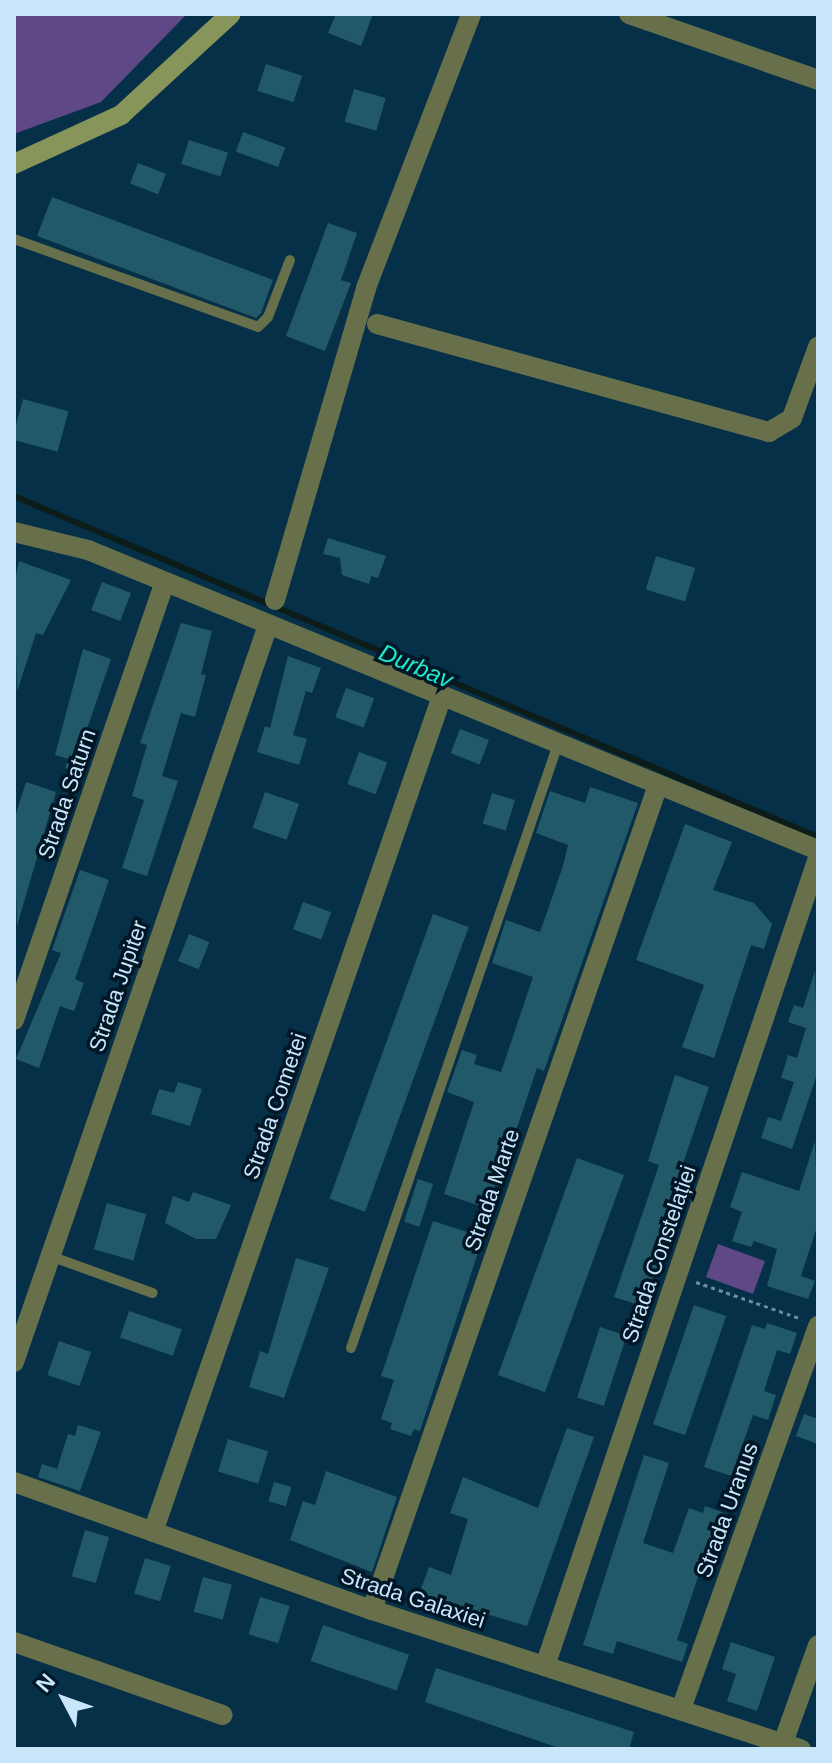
<!DOCTYPE html>
<html>
<head>
<meta charset="utf-8">
<style>
  body { margin:0 }
  #map { position:relative; width:832px; height:1763px; overflow:hidden; background:#053048; font-family:Helvetica,sans-serif }
  div>[style] { position:absolute }
  .green>* { inset:0; background:#5e4885; transform-origin:0 0 }
  .stream>* { height:6px; margin:-3px; padding:0 3px; transform-origin:3px; border-radius:3px; background:#0b1c19 }
  .building>* { inset:0; background:#225968; transform-origin:0 0 }
  .path>* { height:3px; margin-top:-1.5px; transform-origin:0; background:repeating-linear-gradient(90deg,#698da3 0 4px,transparent 0 8px) }
  .lane>* { height:10px; margin:-5px; padding:0 5px; transform-origin:5px; border-radius:5px; background:#676f4b }
  .street>* { height:20px; margin:-10px; padding:0 10px; transform-origin:10px; border-radius:10px; background:#676f4b }
  .secondary>* { height:20px; margin:-10px; padding:0 10px; transform-origin:10px; border-radius:10px; background:#87945a }
  span { translate:-50% -50%; white-space:nowrap; text-align:center; line-height:1.15; -webkit-text-stroke:7px #011726; paint-order:stroke }
  .street-label { font-size:22px; color:#c9e6fb }
  .water-label { font-size:24px; color:#1beacd; font-style:italic }
  .frame { position:absolute; inset:0; border:16px solid #c9e6fb; pointer-events:none }
  .north { position:absolute; left:24px; top:1659px; width:80px; height:80px; -webkit-text-stroke:6px #011726; paint-order:stroke; rotate:311deg; font-size:22px; font-weight:700; line-height:32px; text-align:center; color:#c9e6fb }
  .north::after { content:''; display:block; margin:auto; width:28px; height:36px; background:#c9e6fb; clip-path:polygon(50% 0,100% 100%,50% 72%,0 100%) }
</style>
</head>
<body>
<div id="map">
  <div class="green">
    <i style="clip-path:polygon(14px 14px,187px 14px,101px 102px,14px 134px)"></i>
    <i style="left:718px;top:1244px;width:50px;height:35px;rotate:20deg"></i>
  </div>
  <div class="stream">
    <i style="left:14px;top:496px;width:873px;rotate:22.98deg"></i>
  </div>
  <div class="building">
    <i style="clip-path:polygon(336px 14px,373px 14px,361px 46px,328px 33px)"></i>
    <i style="left:266px;top:64px;width:38px;height:28px;rotate:18deg"></i>
    <i style="left:354px;top:89px;width:33px;height:34px;rotate:16deg"></i>
    <i style="left:243px;top:132px;width:45px;height:21px;rotate:20deg"></i>
    <i style="left:189px;top:140px;width:41px;height:25px;rotate:18deg"></i>
    <i style="left:138px;top:163px;width:30px;height:22px;rotate:21deg"></i>
    <i style="clip-path:polygon(52px 197px,273px 280px,261px 313px,256px 318px,37px 236px)"></i>
    <i style="clip-path:polygon(328px 223px,357px 233px,341px 280px,351px 283px,325px 351px,286px 336px)"></i>
    <i style="left:23px;top:399px;width:47px;height:42px;rotate:15deg"></i>
    <i style="clip-path:polygon(328px 538px,386px 556px,378px 578px,371px 576px,369px 584px,342px 575px,340px 558px,323px 554px)"></i>
    <i style="left:656px;top:556px;width:41px;height:35px;rotate:17deg"></i>
    <i style="clip-path:polygon(19px 561px,71px 580px,43px 635px,36px 633px,17px 692px,14px 585px)"></i>
    <i style="left:102px;top:582px;width:31px;height:30px;rotate:21deg"></i>
    <i style="clip-path:polygon(181px 623px,212px 631px,201px 674px,206px 675px,195px 717px,181px 713px,162px 776px,178px 781px,147px 876px,122px 868px,144px 800px,132px 796px,147px 745px,140px 743px)"></i>
    <i style="clip-path:polygon(83px 649px,111px 659px,86px 732px,98px 736px,82px 774px,65px 768px,68px 759px,55px 755px)"></i>
    <i style="clip-path:polygon(288px 656px,321px 668px,312px 693px,306px 691px,293px 735px,307px 739px,299px 765px,257px 752px,265px 726px,270px 728px)"></i>
    <i style="left:346px;top:688px;width:30px;height:31px;rotate:20deg"></i>
    <i style="left:460px;top:729px;width:31px;height:26px;rotate:21deg"></i>
    <i style="left:359px;top:752px;width:30px;height:34px;rotate:20deg"></i>
    <i style="clip-path:polygon(26px 782px,56px 792px,17px 926px,14px 820px)"></i>
    <i style="clip-path:polygon(590px 787px,638px 803px,544px 1071px,537px 1068px,490px 1209px,444px 1194px,474px 1102px,447px 1092px,462px 1050px,477px 1055px,474px 1064px,501px 1072px,533px 977px,492px 963px,506px 920px,540px 932px,563px 866px,568px 845px,536px 833px,550px 791px,585px 803px)"></i>
    <i style="left:265px;top:792px;width:36px;height:38px;rotate:19deg"></i>
    <i style="left:492px;top:793px;width:24px;height:32px;rotate:17deg"></i>
    <i style="clip-path:polygon(685px 824px,732px 842px,713px 890px,754px 903px,772px 924px,764px 949px,751px 945px,714px 1058px,682px 1047px,704px 985px,636px 960px)"></i>
    <i style="clip-path:polygon(80px 870px,109px 880px,75px 979px,84px 983px,74px 1011px,60px 1006px,39px 1068px,16px 1059px,61px 953px,52px 950px)"></i>
    <i style="left:303px;top:902px;width:30px;height:29px;rotate:20deg"></i>
    <i style="left:433px;top:914px;width:38px;height:303px;rotate:20deg"></i>
    <i style="left:189px;top:934px;width:22px;height:29px;rotate:22deg"></i>
    <i style="clip-path:polygon(815px 971px,818px 1071px,792px 1149px,761px 1138px,768px 1117px,781px 1121px,794px 1082px,781px 1078px,788px 1055px,797px 1058px,806px 1028px,788px 1022px,794px 1005px,803px 1008px)"></i>
    <i style="clip-path:polygon(675px 1075px,709px 1087px,676px 1184px,691px 1189px,682px 1214px,677px 1213px,645px 1307px,614px 1297px,659px 1165px,648px 1161px)"></i>
    <i style="clip-path:polygon(178px 1082px,202px 1089px,190px 1126px,151px 1114px,159px 1089px,174px 1093px)"></i>
    <i style="clip-path:polygon(815px 1141px,818px 1224px,801px 1276px,815px 1281px,808px 1299px,767px 1286px,777px 1249px,754px 1241px,751px 1247px,732px 1241px,742px 1212px,730px 1207px,742px 1172px,799px 1191px)"></i>
    <i style="left:577px;top:1158px;width:50px;height:231px;rotate:20deg"></i>
    <i style="left:418px;top:1179px;width:16px;height:45px;rotate:18deg"></i>
    <i style="clip-path:polygon(193px 1192px,231px 1205px,216px 1239px,196px 1239px,165px 1223px,173px 1196px,189px 1202px)"></i>
    <i style="left:107px;top:1203px;width:41px;height:48px;rotate:16deg"></i>
    <i style="clip-path:polygon(433px 1221px,483px 1237px,420px 1431px,414px 1429px,411px 1436px,390px 1429px,392px 1423px,381px 1419px,394px 1380px,381px 1376px)"></i>
    <i style="clip-path:polygon(296px 1258px,329px 1268px,284px 1398px,249px 1387px,260px 1351px,268px 1354px)"></i>
    <i style="left:694px;top:1305px;width:34px;height:126px;rotate:19deg"></i>
    <i style="left:129px;top:1311px;width:56px;height:28px;rotate:19deg"></i>
    <i style="clip-path:polygon(767px 1323px,797px 1333px,790px 1354px,777px 1350px,764px 1391px,776px 1395px,768px 1420px,753px 1415px,738px 1457px,753px 1462px,747px 1481px,704px 1467px,752px 1325px,765px 1329px)"></i>
    <i style="left:600px;top:1327px;width:28px;height:74px;rotate:18deg"></i>
    <i style="left:59px;top:1341px;width:34px;height:36px;rotate:19deg"></i>
    <i style="clip-path:polygon(804px 1414px,818px 1419px,818px 1444px,796px 1436px)"></i>
    <i style="clip-path:polygon(78px 1425px,101px 1432px,80px 1491px,38px 1477px,42px 1464px,57px 1469px,68px 1434px,75px 1436px)"></i>
    <i style="clip-path:polygon(567px 1428px,594px 1437px,527px 1626px,473px 1610px,470px 1619px,417px 1600px,429px 1567px,451px 1575px,468px 1519px,450px 1513px,463px 1477px,538px 1508px)"></i>
    <i style="left:228px;top:1439px;width:42px;height:34px;rotate:17deg"></i>
    <i style="clip-path:polygon(644px 1455px,669px 1463px,643px 1543px,673px 1553px,689px 1508px,703px 1513px,705px 1506px,730px 1515px,723px 1535px,713px 1532px,677px 1640px,688px 1644px,682px 1662px,617px 1641px,613px 1654px,583px 1645px)"></i>
    <i style="clip-path:polygon(326px 1471px,397px 1497px,372px 1572px,290px 1540px,303px 1501px,315px 1505px)"></i>
    <i style="left:274px;top:1482px;width:18px;height:20px;rotate:16deg"></i>
    <i style="left:85px;top:1530px;width:25px;height:48px;rotate:16deg"></i>
    <i style="left:145px;top:1558px;width:27px;height:37px;rotate:17deg"></i>
    <i style="left:203px;top:1577px;width:30px;height:36px;rotate:15deg"></i>
    <i style="left:260px;top:1597px;width:31px;height:39px;rotate:17deg"></i>
    <i style="left:323px;top:1625px;width:91px;height:38px;rotate:19deg"></i>
    <i style="clip-path:polygon(731px 1642px,775px 1657px,757px 1711px,727px 1701px,736px 1674px,722px 1669px)"></i>
    <i style="clip-path:polygon(436px 1668px,634px 1732px,629px 1749px,562px 1749px,425px 1702px)"></i>
  </div>
  <div class="path">
    <i style="left:696px;top:1282px;width:112px;rotate:19.2deg"></i>
  </div>
  <div class="lane">
    <i style="left:14px;top:239px;width:259px;rotate:19.8deg"></i>
    <i style="left:258px;top:327px;width:14px;rotate:-45deg"></i>
    <i style="left:268px;top:317px;width:61px;rotate:-68.9deg"></i>
    <i style="left:50px;top:1256px;width:109px;rotate:19.8deg"></i>
    <i style="left:351px;top:1348px;width:638px;rotate:-71.08deg"></i>
  </div>
  <div class="street">
    <i style="left:629px;top:14px;width:200px;rotate:19.2deg"></i>
    <i style="left:377px;top:324px;width:407px;rotate:15.4deg"></i>
    <i style="left:769px;top:432px;width:27px;rotate:-31deg"></i>
    <i style="left:792px;top:418px;width:76px;rotate:-69.9deg"></i>
    <i style="left:14px;top:532px;width:76px;rotate:13.7deg"></i>
    <i style="left:88px;top:550px;width:789px;rotate:22.34deg"></i>
    <i style="left:275px;top:600px;width:325px;rotate:-73.7deg"></i>
    <i style="left:366px;top:288px;width:293px;rotate:-69deg"></i>
    <i style="left:14px;top:1020px;width:463px;rotate:-71deg"></i>
    <i style="left:14px;top:1362px;width:780px;rotate:-70.98deg"></i>
    <i style="left:14px;top:1482px;width:380px;rotate:19.7deg"></i>
    <i style="left:372px;top:1610px;width:451px;rotate:18deg"></i>
    <i style="left:153px;top:1532px;width:885px;rotate:-70.93deg"></i>
    <i style="left:372px;top:1610px;width:873px;rotate:-70.88deg"></i>
    <i style="left:14px;top:1642px;width:221px;rotate:19.3deg"></i>
    <i style="left:545px;top:1666px;width:853px;rotate:-71.33deg"></i>
    <i style="left:681px;top:1709px;width:407px;rotate:-70.3deg"></i>
    <i style="left:783px;top:1743px;width:104px;rotate:-70.3deg"></i>
  </div>
  <div class="secondary">
    <i style="left:14px;top:164px;width:118px;rotate:-24.6deg"></i>
    <i style="left:121px;top:115px;width:149px;rotate:-42.6deg"></i>
  </div>
  <div class="street-label">
    <span style="left:67px;top:794px;rotate:-71deg">Strada Saturn</span>
    <span style="left:118px;top:986px;rotate:-71deg">Strada Jupiter</span>
    <span style="left:275px;top:1106px;rotate:-71deg">Strada Cometei</span>
    <span style="left:492px;top:1190px;rotate:-71deg">Strada Marte</span>
    <span style="left:659px;top:1254px;rotate:-71deg">Strada Constelației</span>
    <span style="left:727px;top:1510px;rotate:-70deg">Strada Uranus</span>
    <span style="left:413px;top:1598px;rotate:18deg">Strada Galaxiei</span>
  </div>
  <div class="water-label">
    <span style="left:416px;top:666px;rotate:23deg">Durbav</span>
  </div>
  <div class="frame"></div>
  <div class="north">N</div>
</div>
</body>
</html>
